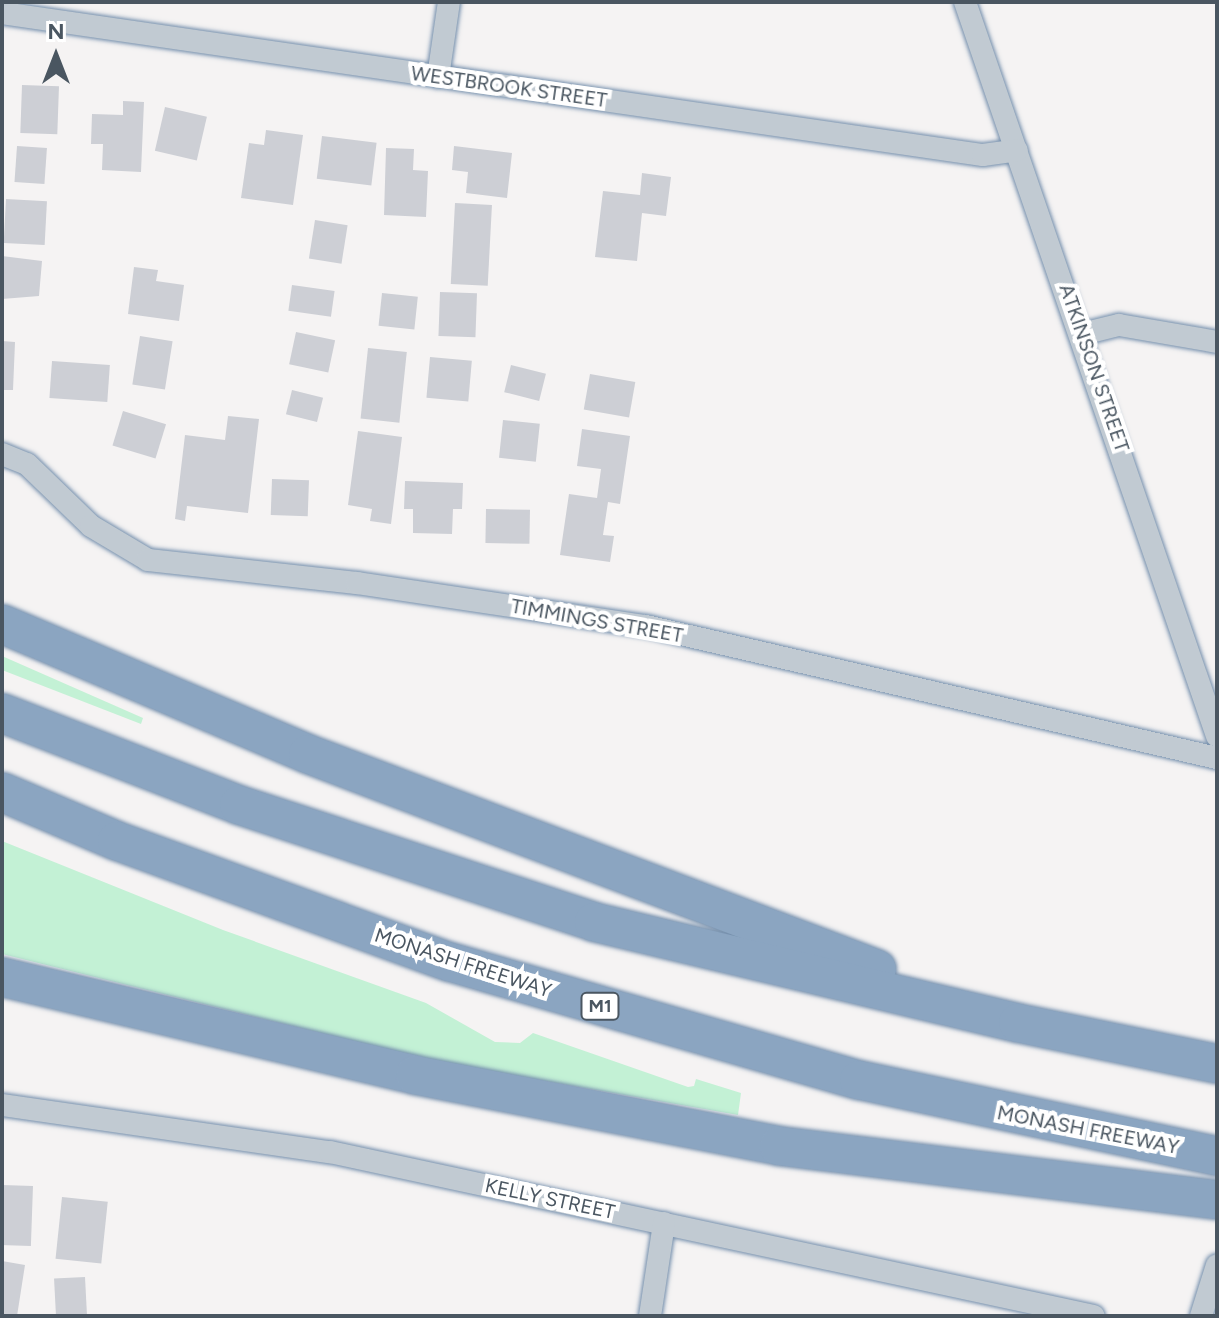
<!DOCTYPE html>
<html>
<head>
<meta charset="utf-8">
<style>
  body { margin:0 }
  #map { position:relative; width:1219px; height:1318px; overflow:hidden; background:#f5f3f3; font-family:Figtree,sans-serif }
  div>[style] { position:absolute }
  .green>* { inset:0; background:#c3f1d5 }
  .building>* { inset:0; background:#cdcfd5; transform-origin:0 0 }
  .roads { filter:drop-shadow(0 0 2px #7690ad) drop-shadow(0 0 2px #7690ad) }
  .street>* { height:22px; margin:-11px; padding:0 11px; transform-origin:11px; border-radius:11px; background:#c1cad2 }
  .highway>* { height:38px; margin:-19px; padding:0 19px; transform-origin:19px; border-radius:19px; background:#8ba5c1 }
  span { translate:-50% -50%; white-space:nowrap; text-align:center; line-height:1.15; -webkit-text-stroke:8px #fff; paint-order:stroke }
  .shield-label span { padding:2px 6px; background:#fff; border:2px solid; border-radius:6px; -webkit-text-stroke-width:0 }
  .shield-label { font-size:18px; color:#4a5661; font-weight:700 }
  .street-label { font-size:20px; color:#4a5661 }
  .frame { position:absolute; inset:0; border:4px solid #4a5661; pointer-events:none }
  .north { position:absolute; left:16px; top:16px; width:80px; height:80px; -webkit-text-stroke:6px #fff; paint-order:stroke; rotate:0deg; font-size:22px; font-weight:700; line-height:32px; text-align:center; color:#4a5661 }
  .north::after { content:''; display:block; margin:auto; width:28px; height:36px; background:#4a5661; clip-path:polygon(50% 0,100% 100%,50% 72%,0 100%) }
</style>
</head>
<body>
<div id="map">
  <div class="green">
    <i style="clip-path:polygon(2px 656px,143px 718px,141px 724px,2px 670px)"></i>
    <i style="clip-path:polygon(2px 841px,223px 930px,426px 1003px,495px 1042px,520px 1043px,533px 1033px,688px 1087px,694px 1086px,696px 1079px,741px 1093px,738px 1115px,442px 1063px,2px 954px)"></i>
  </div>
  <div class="building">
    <i style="left:22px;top:85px;width:37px;height:48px;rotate:2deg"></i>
    <i style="clip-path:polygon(123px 101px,144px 102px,141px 172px,102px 170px,103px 144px,91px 144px,92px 114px,123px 115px)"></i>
    <i style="left:165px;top:107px;width:43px;height:45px;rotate:13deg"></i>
    <i style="clip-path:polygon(266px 130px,303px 135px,293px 205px,241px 198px,249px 143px,264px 145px)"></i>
    <i style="left:322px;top:136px;width:55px;height:43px;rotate:7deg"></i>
    <i style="left:17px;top:146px;width:30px;height:36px;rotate:4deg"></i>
    <i style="clip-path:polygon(454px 146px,512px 153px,507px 198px,466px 193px,468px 172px,452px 170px)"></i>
    <i style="clip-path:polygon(386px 148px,414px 149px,413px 170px,428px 171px,426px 217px,384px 215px)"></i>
    <i style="clip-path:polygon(642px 173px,671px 177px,666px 216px,642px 213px,637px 261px,595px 257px,603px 191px,640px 195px)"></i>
    <i style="left:6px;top:199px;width:41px;height:44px;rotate:3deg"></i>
    <i style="left:455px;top:203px;width:37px;height:81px;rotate:3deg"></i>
    <i style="left:315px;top:220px;width:33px;height:39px;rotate:9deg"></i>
    <i style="clip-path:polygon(2px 256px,42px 261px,39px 296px,2px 299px)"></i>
    <i style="clip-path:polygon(134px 267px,158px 270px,156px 281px,184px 285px,179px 321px,128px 314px)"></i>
    <i style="left:292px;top:285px;width:43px;height:26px;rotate:8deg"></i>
    <i style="left:440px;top:292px;width:37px;height:44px;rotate:2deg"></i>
    <i style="left:382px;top:293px;width:36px;height:33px;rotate:6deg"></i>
    <i style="left:296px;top:332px;width:40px;height:33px;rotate:12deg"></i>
    <i style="left:140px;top:336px;width:33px;height:49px;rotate:9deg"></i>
    <i style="clip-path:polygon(2px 341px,15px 342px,13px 390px,2px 390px)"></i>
    <i style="left:368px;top:348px;width:39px;height:71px;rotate:6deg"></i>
    <i style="left:430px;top:357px;width:42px;height:41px;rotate:5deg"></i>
    <i style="left:52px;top:361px;width:58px;height:37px;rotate:4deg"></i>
    <i style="left:511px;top:365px;width:36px;height:28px;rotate:14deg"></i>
    <i style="left:590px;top:374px;width:46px;height:36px;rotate:10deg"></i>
    <i style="left:292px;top:390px;width:32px;height:25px;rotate:14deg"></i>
    <i style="left:123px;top:411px;width:45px;height:36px;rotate:17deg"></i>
    <i style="clip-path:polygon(228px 416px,259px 419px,248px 513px,187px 506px,185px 521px,175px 519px,185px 435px,225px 440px)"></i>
    <i style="left:503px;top:420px;width:37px;height:38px;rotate:6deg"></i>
    <i style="clip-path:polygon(582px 429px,630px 436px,620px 504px,608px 502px,603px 535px,614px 536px,610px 562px,560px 555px,569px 494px,597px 498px,601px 469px,577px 466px)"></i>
    <i style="clip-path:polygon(358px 431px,402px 437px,391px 524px,370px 521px,372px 509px,348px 505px)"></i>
    <i style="left:272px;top:479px;width:37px;height:36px;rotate:2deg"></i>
    <i style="clip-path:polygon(405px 481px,463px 483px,462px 509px,453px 509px,452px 534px,413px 533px,413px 509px,404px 509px)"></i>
    <i style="left:486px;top:509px;width:44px;height:34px;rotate:1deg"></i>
    <i style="left:2px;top:1185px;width:31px;height:60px;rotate:2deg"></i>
    <i style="left:62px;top:1197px;width:46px;height:62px;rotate:6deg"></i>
    <i style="clip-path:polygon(2px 1261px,25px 1265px,17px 1316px,2px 1316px)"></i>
    <i style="left:85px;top:1277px;width:39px;height:31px;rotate:87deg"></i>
  </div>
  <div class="roads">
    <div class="street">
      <i style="left:965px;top:2px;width:776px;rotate:71.05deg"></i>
      <i style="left:2px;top:13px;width:991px;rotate:8.24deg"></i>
      <i style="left:983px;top:155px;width:34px;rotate:-8deg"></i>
      <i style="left:438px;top:77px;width:76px;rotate:-81.7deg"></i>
      <i style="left:1082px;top:334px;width:38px;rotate:-14deg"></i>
      <i style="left:1119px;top:325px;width:99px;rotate:9.8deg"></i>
      <i style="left:2px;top:454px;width:27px;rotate:22deg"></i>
      <i style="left:27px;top:464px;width:89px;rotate:44.1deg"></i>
      <i style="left:91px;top:526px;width:66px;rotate:30.8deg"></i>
      <i style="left:148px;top:560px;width:210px;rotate:6.3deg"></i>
      <i style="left:357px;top:583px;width:292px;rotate:8.5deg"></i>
      <i style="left:646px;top:626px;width:586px;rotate:13.02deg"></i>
      <i style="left:2px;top:1105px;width:331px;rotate:8.2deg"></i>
      <i style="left:330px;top:1152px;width:781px;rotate:12.12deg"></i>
      <i style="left:650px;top:1316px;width:94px;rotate:-81.4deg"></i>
      <i style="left:1201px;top:1316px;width:53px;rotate:-72.6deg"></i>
    </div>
    <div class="highway">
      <i style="left:2px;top:624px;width:332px;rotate:23deg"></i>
      <i style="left:308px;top:754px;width:608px;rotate:20.7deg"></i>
      <i style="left:2px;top:713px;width:254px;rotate:21.2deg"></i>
      <i style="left:239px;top:805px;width:374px;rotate:18.2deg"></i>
      <i style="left:594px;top:922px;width:436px;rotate:13.4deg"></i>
      <i style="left:1018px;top:1023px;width:203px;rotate:11.6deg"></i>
      <i style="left:2px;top:792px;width:125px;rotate:23.1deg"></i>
      <i style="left:117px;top:841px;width:354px;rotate:20deg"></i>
      <i style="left:450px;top:962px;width:426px;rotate:16.1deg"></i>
      <i style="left:859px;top:1080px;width:366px;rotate:12deg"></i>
      <i style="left:2px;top:977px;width:424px;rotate:13.3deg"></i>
      <i style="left:415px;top:1075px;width:371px;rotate:11deg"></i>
      <i style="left:779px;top:1146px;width:441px;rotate:7deg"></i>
    </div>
  </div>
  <div class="shield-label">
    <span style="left:600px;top:1006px">M1</span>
  </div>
  <div class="street-label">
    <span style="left:509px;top:87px;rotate:8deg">WESTBROOK STREET</span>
    <span style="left:1094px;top:368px;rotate:71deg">ATKINSON STREET</span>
    <span style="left:597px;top:621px;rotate:10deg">TIMMINGS STREET</span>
    <span style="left:463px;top:963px;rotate:18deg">MONASH FREEWAY</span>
    <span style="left:1088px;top:1130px;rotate:11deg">MONASH FREEWAY</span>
    <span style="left:550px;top:1199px;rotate:12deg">KELLY STREET</span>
  </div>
  <div class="frame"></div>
  <div class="north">N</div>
</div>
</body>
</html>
